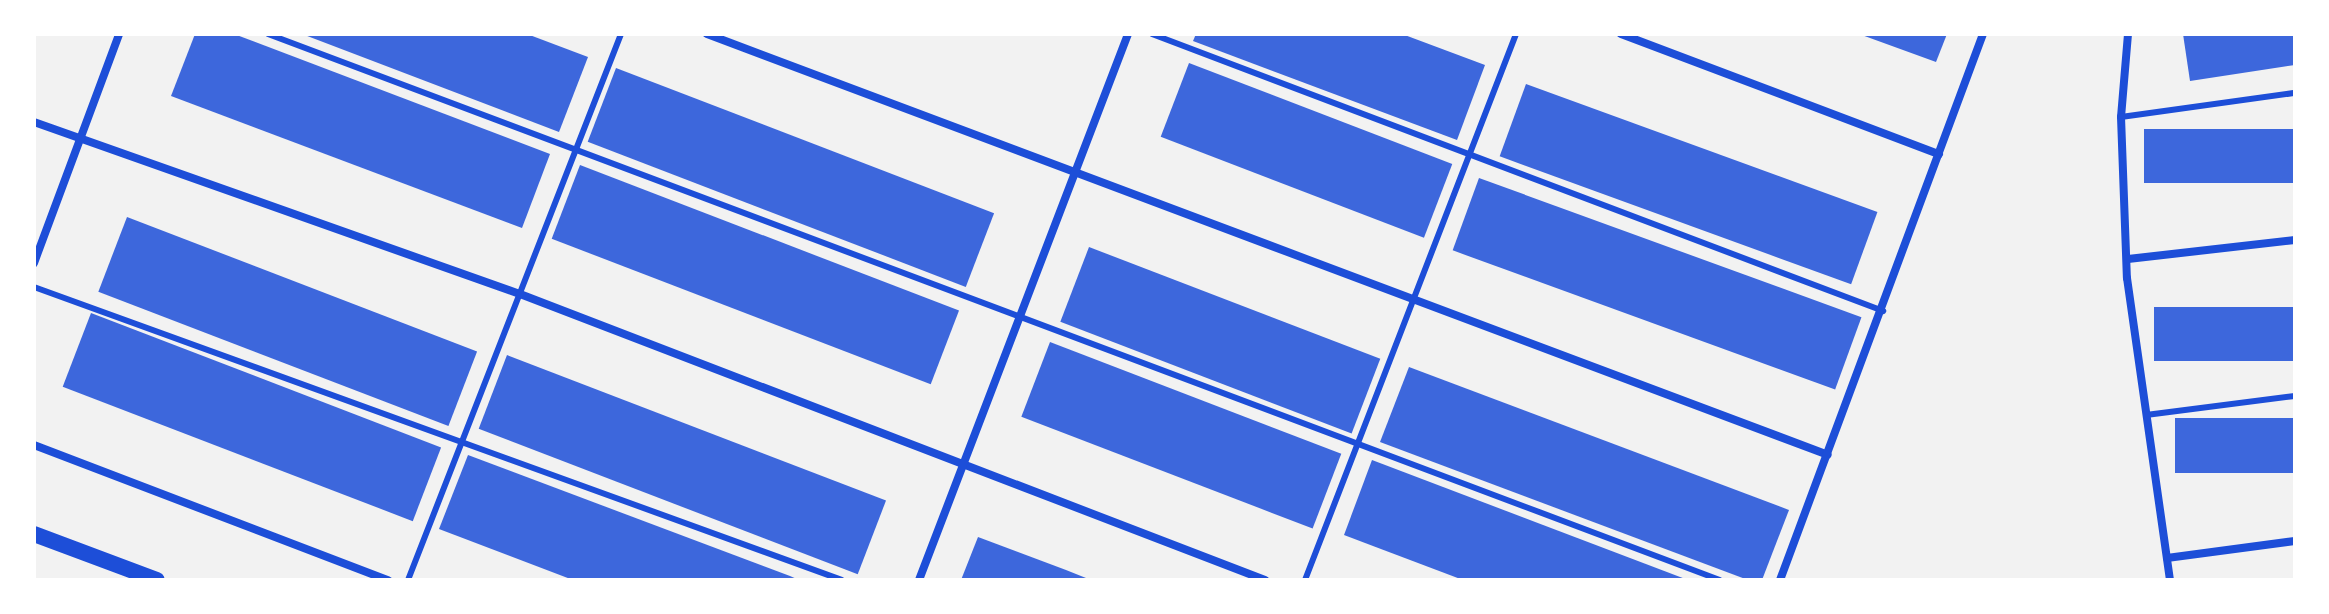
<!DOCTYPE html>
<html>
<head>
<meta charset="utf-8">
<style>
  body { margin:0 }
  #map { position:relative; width:2329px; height:614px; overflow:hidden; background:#f2f2f2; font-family:Lato,sans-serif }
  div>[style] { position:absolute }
  .building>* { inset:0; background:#3d67dc; transform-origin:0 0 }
  .service>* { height:6px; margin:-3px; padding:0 3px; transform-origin:3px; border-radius:3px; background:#1d4ed8 }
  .minor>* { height:8px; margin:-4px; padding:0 4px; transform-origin:4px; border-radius:4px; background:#1d4ed8 }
  .secondary>* { height:16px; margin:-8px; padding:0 8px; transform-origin:8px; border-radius:8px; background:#1d4ed8 }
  span { translate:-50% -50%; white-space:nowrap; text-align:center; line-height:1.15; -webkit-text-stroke:6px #fff; paint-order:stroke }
  .frame { position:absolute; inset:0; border:36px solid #fff; pointer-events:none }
</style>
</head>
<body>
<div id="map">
  <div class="building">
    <i style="clip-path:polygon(195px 34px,234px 34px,550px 154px,522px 228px,171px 96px)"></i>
    <i style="clip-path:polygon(302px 34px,527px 34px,588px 57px,559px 132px)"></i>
    <i style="clip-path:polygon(1196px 34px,1402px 34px,1485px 65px,1457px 140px,1193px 41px)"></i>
    <i style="clip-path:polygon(1859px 34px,1947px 34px,1936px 62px)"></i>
    <i style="clip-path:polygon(2183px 34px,2295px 34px,2295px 65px,2190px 81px)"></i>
    <i style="left:1189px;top:63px;width:282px;height:79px;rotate:21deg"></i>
    <i style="left:616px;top:68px;width:405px;height:79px;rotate:21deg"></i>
    <i style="left:1526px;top:84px;width:374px;height:77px;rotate:20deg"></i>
    <i style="left:2295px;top:129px;width:54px;height:151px;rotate:90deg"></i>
    <i style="left:580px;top:165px;width:406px;height:79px;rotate:21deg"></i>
    <i style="left:1479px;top:178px;width:407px;height:77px;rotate:20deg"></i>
    <i style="left:127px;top:217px;width:375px;height:80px;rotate:21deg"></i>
    <i style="left:1089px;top:247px;width:312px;height:80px;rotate:21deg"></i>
    <i style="left:2295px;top:307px;width:54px;height:141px;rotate:90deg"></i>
    <i style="left:91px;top:313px;width:375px;height:79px;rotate:21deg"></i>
    <i style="left:1050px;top:342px;width:312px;height:80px;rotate:21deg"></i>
    <i style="left:507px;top:355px;width:406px;height:79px;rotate:21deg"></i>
    <i style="clip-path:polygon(1409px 367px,1789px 510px,1762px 580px,1748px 580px,1380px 442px)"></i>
    <i style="left:2295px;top:418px;width:55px;height:120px;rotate:90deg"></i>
    <i style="clip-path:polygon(468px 455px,790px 576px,799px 580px,573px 580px,439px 529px)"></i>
    <i style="clip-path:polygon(1372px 460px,1688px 580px,1463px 580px,1373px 546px,1344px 535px)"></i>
    <i style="clip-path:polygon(978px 537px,1066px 570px,1091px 580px,961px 580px)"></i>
  </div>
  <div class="service">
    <i style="left:268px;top:34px;width:1551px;rotate:20.61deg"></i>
    <i style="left:1152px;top:34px;width:782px;rotate:20.75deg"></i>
    <i style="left:2121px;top:117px;width:176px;rotate:-7.9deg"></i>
    <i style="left:34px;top:287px;width:859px;rotate:19.93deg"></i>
    <i style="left:2146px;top:415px;width:150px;rotate:-7.3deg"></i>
    <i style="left:408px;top:580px;width:586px;rotate:-68.69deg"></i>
    <i style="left:1305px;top:580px;width:585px;rotate:-68.87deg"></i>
  </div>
  <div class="minor">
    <i style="left:707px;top:34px;width:1197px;rotate:20.58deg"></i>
    <i style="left:1621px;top:34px;width:340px;rotate:20.7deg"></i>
    <i style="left:2128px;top:34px;width:83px;rotate:94.8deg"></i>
    <i style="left:2121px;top:117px;width:161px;rotate:87.9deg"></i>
    <i style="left:2127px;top:278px;width:305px;rotate:81.9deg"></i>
    <i style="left:34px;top:122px;width:516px;rotate:19.49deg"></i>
    <i style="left:520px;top:294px;width:798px;rotate:21deg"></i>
    <i style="left:2128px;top:259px;width:168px;rotate:-6.5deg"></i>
    <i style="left:34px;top:263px;width:244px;rotate:-69.6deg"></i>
    <i style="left:34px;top:445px;width:379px;rotate:20.9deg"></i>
    <i style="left:2167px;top:558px;width:129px;rotate:-7.6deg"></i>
    <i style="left:919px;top:580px;width:585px;rotate:-69.05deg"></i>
    <i style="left:1780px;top:580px;width:583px;rotate:-69.61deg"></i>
  </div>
  <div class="secondary">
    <i style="left:34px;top:534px;width:131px;rotate:20.5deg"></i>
  </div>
  <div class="frame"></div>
</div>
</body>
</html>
